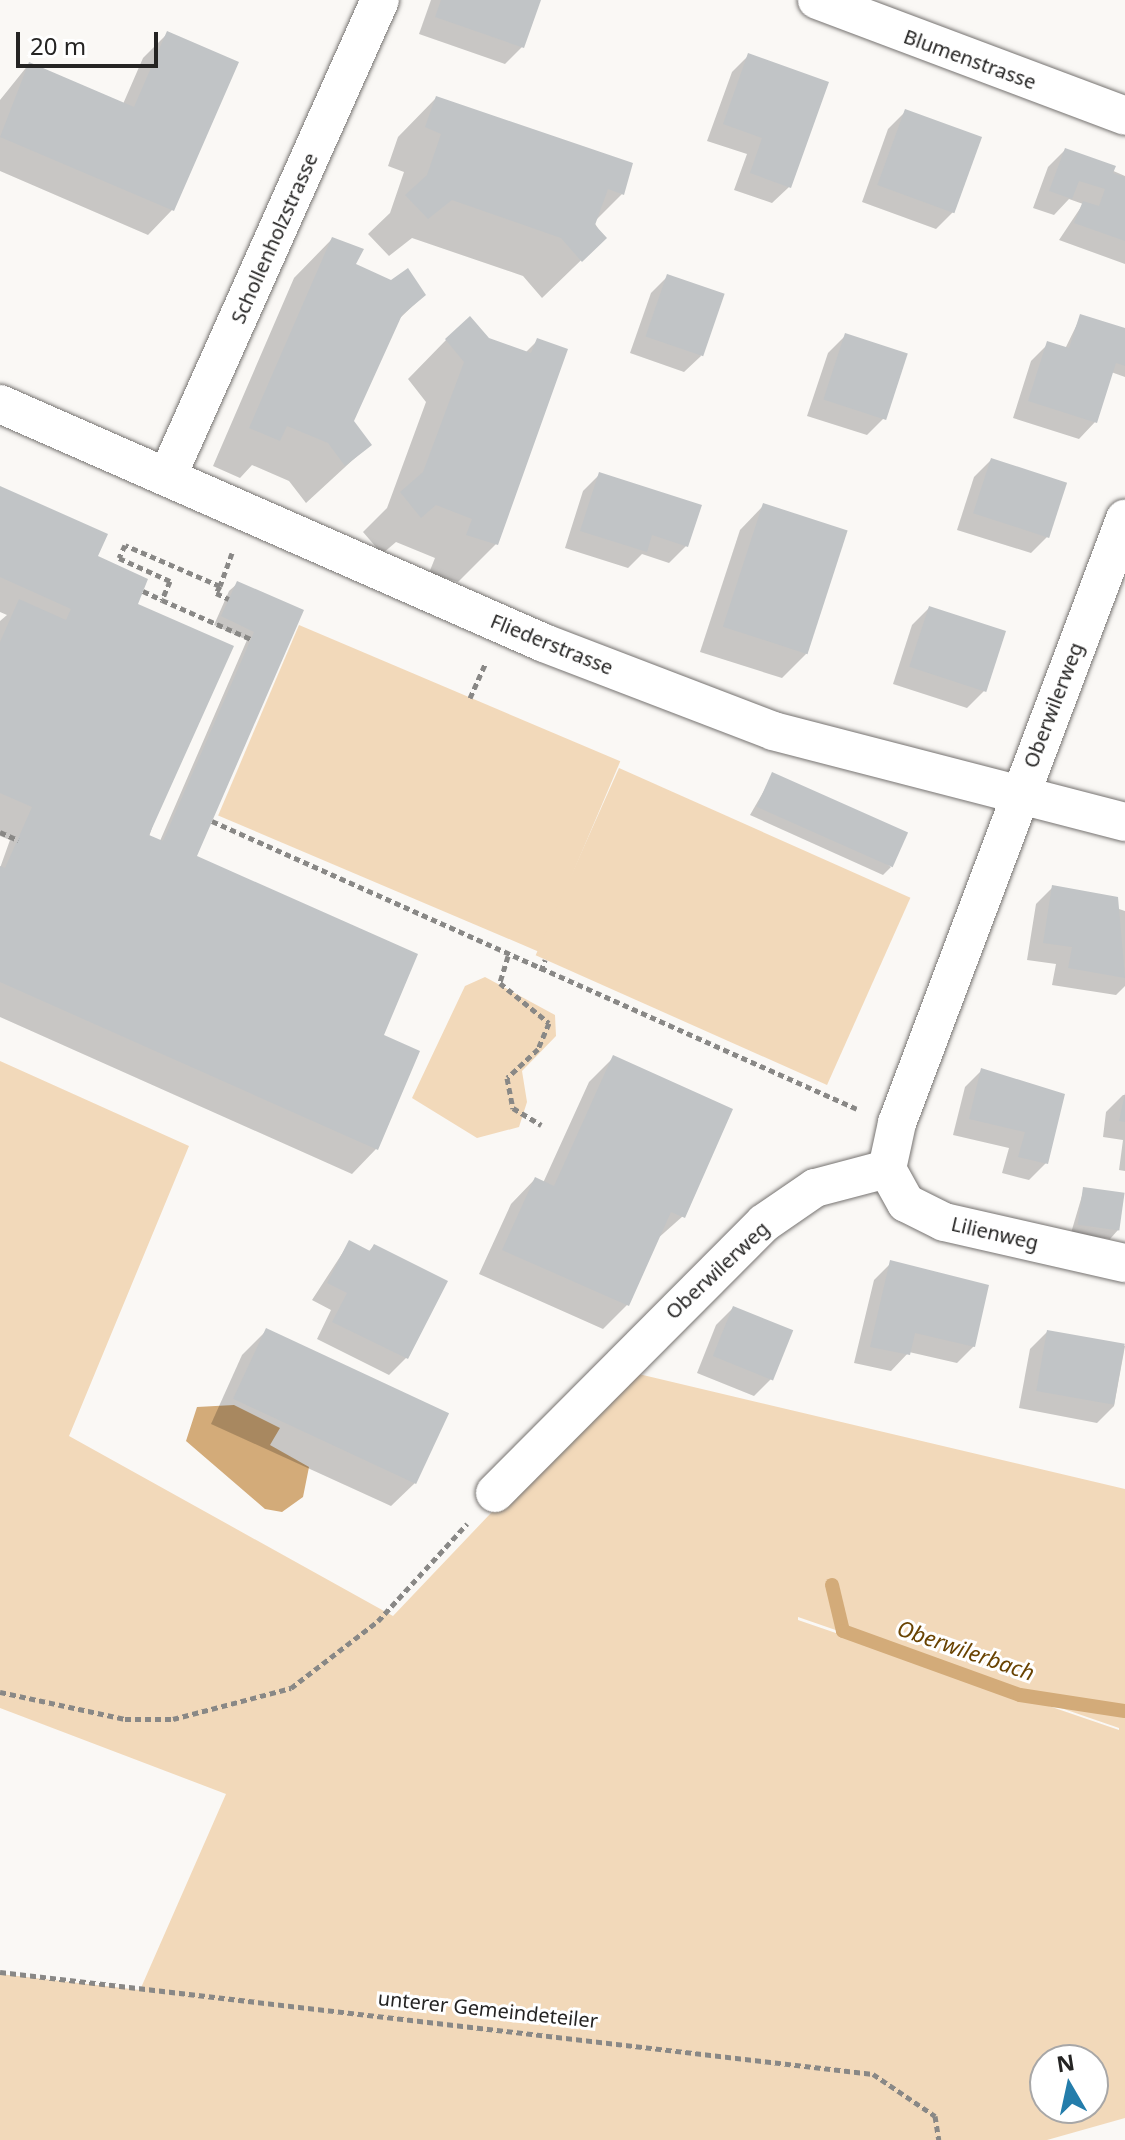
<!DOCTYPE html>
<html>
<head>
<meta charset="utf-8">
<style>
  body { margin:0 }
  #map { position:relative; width:1125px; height:2140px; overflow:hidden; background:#faf8f5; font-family:"Noto Sans",sans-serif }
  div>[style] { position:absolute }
  .green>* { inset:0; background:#f2d9ba; transform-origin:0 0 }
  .water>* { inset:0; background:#d3ab79 }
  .shadow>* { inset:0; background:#0003 }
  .stream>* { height:14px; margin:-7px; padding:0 7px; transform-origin:7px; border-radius:7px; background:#d3ab79 }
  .building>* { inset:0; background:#c1c4c6; transform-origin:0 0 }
  .path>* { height:5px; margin-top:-2.5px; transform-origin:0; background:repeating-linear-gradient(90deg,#898886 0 6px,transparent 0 10px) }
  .roads { filter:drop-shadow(0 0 2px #767371) drop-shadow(0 0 2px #767371) }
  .street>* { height:38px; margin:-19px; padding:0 19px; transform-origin:19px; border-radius:19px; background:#fff }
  span { translate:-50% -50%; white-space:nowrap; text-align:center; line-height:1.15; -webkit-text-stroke:6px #fff; paint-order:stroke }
  .street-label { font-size:20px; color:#252423 }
  .water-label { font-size:22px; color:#694302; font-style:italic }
  .north { position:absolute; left:1029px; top:2044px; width:80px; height:80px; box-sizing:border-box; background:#fff; border:2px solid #a8a7a7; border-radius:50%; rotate:351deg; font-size:22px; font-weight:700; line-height:32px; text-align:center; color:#252423 }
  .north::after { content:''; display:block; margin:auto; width:28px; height:36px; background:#247dab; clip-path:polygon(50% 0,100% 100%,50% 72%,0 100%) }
  .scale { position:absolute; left:16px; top:32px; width:142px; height:36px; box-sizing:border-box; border:4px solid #252423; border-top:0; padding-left:10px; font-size:24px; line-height:28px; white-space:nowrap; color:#252423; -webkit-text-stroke:6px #fff; paint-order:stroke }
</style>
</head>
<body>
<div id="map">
  <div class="green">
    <i style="left:299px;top:625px;width:349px;height:207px;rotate:23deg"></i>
    <i style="left:619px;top:768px;width:319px;height:205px;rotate:24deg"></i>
    <i style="clip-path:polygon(485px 977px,555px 1015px,556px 1036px,522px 1071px,527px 1102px,519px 1127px,477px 1138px,412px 1098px,465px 986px)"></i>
    <i style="clip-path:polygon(evenodd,0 1061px,189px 1146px,69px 1436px,393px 1616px,626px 1371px,1125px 1489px,1125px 2118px,1047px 2140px,0 2140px,0 1974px,140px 1990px,226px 1794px,0 1708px,0 1061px,798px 1617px,1119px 1728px,1119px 1730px,798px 1620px,798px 1617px,0 1061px,1045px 2060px,1093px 2060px,1093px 2108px,1045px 2108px,1045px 2060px)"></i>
  </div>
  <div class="water">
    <i style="clip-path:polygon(234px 1405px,280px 1428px,270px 1445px,309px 1467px,303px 1497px,282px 1512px,265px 1509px,186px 1441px,197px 1407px)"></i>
  </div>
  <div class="shadow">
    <i style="clip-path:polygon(431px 0,539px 0,522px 47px,505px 64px,419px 34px)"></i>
    <i style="clip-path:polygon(168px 33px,236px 63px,172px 210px,148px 235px,0 171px,0 100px,29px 64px,123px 104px,143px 58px)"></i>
    <i style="clip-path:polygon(749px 55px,789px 187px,772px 203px,734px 190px,747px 154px,707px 141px,732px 72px)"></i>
    <i style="clip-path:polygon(436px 98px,622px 194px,594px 222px,604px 238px,542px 298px,523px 276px,412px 238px,389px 256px,368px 234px,390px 213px,404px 172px,388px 166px,398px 137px)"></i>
    <i style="clip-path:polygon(905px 112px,953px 212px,936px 229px,862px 202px,888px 129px)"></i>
    <i style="clip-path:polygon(1065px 150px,1125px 176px,1125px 264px,1059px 240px,1083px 204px,1069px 199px,1054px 215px,1033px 208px,1048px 167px)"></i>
    <i style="clip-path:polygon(332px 239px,354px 265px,424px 295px,396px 322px,352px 421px,369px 445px,306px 503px,289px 481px,252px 465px,240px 478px,213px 466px,294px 278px)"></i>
    <i style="clip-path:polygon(668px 276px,701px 356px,684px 372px,630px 353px,651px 293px)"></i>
    <i style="clip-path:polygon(1081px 316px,1125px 330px,1125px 377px,1111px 372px,1095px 422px,1079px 439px,1013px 418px,1031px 361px,1048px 344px,1065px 349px)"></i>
    <i style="clip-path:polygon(845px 336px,884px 418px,867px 435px,807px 416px,828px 353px)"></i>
    <i style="clip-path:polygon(446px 340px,488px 340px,525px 353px,538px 340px,496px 544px,458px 582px,429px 573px,435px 558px,396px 542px,382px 554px,363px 532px,387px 508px,426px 402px,408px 379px)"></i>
    <i style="clip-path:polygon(991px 460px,1048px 536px,1031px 553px,957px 530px,974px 477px)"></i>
    <i style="clip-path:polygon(600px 474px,686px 546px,669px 563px,642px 554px,628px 568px,565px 548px,583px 491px)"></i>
    <i style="clip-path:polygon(0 489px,96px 557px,131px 613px,156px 815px,149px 837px,160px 841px,247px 640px,214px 625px,229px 591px,238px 583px,301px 611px,194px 857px,382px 1036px,417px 1052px,376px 1149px,352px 1174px,0 1017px,0 868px,10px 840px,0 836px,0 621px,7px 615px,0 612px)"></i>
    <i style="clip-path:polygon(764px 505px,806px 654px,782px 678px,700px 652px,740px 530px)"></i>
    <i style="clip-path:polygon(929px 608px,984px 691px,967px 708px,893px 684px,912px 625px)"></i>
    <i style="clip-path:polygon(773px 775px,891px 867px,883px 875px,750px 815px)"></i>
    <i style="clip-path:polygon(1053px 887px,1125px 911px,1125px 986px,1116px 995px,1052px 985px,1056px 964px,1027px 960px,1036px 904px)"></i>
    <i style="clip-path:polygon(613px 1058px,683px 1216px,656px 1240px,627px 1305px,603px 1329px,479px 1274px,511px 1204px,535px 1179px,543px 1183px,589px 1082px)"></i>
    <i style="clip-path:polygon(982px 1070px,1063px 1095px,1046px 1163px,1029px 1180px,1002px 1173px,1009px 1148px,953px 1135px,965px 1087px)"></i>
    <i style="clip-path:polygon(1123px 1095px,1125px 1095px,1125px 1171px,1119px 1170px,1123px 1140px,1103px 1137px,1106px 1112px)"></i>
    <i style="clip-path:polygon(1084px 1189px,1118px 1230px,1110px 1239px,1071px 1233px)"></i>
    <i style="clip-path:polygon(349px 1243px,368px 1252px,374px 1246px,445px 1282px,406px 1358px,389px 1375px,317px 1339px,331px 1310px,312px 1300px)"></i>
    <i style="clip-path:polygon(891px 1263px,974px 1346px,957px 1363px,909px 1352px,891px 1371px,854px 1363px,874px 1280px)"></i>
    <i style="clip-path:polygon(733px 1308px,771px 1379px,754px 1396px,697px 1373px,716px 1325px)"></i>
    <i style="clip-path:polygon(267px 1330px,416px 1482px,391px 1506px,211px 1424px,242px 1355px)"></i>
    <i style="clip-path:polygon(1047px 1332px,1125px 1346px,1114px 1406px,1097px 1423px,1019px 1408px,1030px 1349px)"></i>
  </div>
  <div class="stream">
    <i style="left:832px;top:1585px;width:47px;rotate:76.6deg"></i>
    <i style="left:843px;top:1631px;width:188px;rotate:19.9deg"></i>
    <i style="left:1020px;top:1695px;width:106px;rotate:8.7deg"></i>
  </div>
  <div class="building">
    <i style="clip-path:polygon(441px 0,541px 0,524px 48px,435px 17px)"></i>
    <i style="clip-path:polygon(167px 31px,239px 62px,174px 211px,0 137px,29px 62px,134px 107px)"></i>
    <i style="clip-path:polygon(748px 53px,829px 82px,791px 188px,750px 173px,762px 138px,723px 124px)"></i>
    <i style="clip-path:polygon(436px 96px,633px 163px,624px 195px,608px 189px,595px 225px,607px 238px,582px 262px,561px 238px,452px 200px,428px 219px,405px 195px,427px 175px,441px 134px,425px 127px)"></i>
    <i style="left:905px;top:109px;width:82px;height:81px;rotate:20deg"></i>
    <i style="clip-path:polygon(1065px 148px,1116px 166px,1113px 173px,1125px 177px,1125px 241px,1074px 223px,1083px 201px,1099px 206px,1105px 189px,1079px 181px,1072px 199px,1049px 191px)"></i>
    <i style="clip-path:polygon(332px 237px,364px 249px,356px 264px,391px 280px,408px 268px,426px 295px,402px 315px,354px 421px,372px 445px,345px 466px,328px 443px,287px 426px,280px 441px,249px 428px)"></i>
    <i style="left:667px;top:274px;width:61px;height:66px;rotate:19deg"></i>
    <i style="clip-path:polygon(1080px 314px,1125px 328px,1125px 366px,1116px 363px,1097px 423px,1028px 401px,1047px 341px,1069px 348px)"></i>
    <i style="clip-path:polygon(470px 316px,489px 338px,531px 353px,537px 338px,568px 349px,498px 545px,466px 535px,472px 519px,436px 505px,421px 518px,400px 492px,423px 472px,464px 362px,445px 339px)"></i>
    <i style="left:845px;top:333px;width:66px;height:70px;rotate:18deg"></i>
    <i style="left:991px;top:458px;width:80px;height:58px;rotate:18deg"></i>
    <i style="clip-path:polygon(599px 472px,702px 505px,688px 547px,652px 535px,647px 552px,580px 531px)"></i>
    <i style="clip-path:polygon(0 486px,108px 534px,98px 556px,148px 579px,138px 604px,234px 646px,149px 835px,163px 841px,254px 632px,221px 616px,237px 581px,304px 610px,197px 856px,418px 954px,384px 1035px,420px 1051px,378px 1150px,0 982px,0 866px,5px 868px,32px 807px,0 793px,0 642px,19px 599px,66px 620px,71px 609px,0 577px)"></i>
    <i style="left:763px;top:503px;width:89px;height:130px;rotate:18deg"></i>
    <i style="left:929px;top:606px;width:81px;height:64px;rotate:18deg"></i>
    <i style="left:772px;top:772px;width:149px;height:38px;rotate:24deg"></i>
    <i style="clip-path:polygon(1052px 885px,1118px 897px,1125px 978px,1068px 968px,1072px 947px,1043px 943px)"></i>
    <i style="clip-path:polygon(613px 1055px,733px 1109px,685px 1218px,671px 1212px,629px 1306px,502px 1250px,535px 1177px,554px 1186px)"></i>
    <i style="clip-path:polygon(981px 1068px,1065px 1094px,1048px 1164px,1018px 1157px,1025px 1132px,969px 1119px)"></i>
    <i style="clip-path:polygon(1125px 1093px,1125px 1122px,1119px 1121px)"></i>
    <i style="left:1083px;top:1187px;width:42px;height:38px;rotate:8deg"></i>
    <i style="clip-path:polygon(349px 1240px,370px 1251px,374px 1244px,448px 1281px,408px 1359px,332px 1322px,347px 1293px,327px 1283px)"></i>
    <i style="clip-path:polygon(890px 1260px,989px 1285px,975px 1347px,915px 1333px,910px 1355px,870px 1347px)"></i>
    <i style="left:733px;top:1306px;width:65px;height:54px;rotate:22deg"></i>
    <i style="left:266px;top:1328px;width:202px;height:78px;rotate:25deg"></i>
    <i style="left:1047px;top:1330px;width:79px;height:62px;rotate:10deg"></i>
  </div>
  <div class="path">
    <i style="left:232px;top:553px;width:35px;rotate:110deg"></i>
    <i style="left:220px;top:586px;width:103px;rotate:-156.7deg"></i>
    <i style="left:125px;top:545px;width:14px;rotate:115deg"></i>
    <i style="left:119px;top:558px;width:56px;rotate:24.3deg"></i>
    <i style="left:170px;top:581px;width:21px;rotate:113deg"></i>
    <i style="left:162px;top:600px;width:97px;rotate:23.7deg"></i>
    <i style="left:220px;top:586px;width:8px;rotate:120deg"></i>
    <i style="left:216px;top:593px;width:14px;rotate:25deg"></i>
    <i style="left:143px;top:591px;width:21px;rotate:25deg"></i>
    <i style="left:470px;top:698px;width:39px;rotate:-66deg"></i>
    <i style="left:212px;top:821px;width:706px;rotate:24.06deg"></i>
    <i style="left:0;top:832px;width:20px;rotate:24deg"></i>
    <i style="left:508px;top:956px;width:28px;rotate:107deg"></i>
    <i style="left:500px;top:983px;width:63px;rotate:39.2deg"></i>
    <i style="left:549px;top:1023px;width:28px;rotate:113deg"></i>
    <i style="left:538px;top:1049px;width:42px;rotate:136.9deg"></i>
    <i style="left:507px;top:1078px;width:31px;rotate:79deg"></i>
    <i style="left:513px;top:1108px;width:33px;rotate:31deg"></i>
    <i style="left:541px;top:971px;width:12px;rotate:-70deg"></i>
    <i style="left:0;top:1692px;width:128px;rotate:12.2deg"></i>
    <i style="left:125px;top:1719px;width:48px"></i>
    <i style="left:173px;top:1719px;width:122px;rotate:-14.7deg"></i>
    <i style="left:291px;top:1688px;width:110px;rotate:-37.6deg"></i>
    <i style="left:378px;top:1621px;width:132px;rotate:-47.5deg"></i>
    <i style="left:0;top:1972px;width:879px;rotate:6.66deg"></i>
    <i style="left:873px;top:2074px;width:75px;rotate:34.1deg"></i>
    <i style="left:935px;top:2116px;width:24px;rotate:81deg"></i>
  </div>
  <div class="roads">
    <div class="street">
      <i style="left:817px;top:0;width:329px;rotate:20.6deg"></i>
      <i style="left:0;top:404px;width:594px;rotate:23.72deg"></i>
      <i style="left:544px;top:643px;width:245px;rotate:21deg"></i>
      <i style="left:773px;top:731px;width:364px;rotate:14.5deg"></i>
      <i style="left:168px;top:475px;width:520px;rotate:-65.95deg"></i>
      <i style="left:887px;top:1169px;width:47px;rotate:-77.7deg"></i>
      <i style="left:897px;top:1123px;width:646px;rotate:-69.32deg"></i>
      <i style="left:887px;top:1169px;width:39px;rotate:61deg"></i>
      <i style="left:906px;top:1203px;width:42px;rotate:26.6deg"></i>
      <i style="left:944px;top:1222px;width:186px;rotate:12.8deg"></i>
      <i style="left:495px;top:1493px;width:381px;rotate:-45.1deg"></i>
      <i style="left:764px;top:1223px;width:62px;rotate:-34.5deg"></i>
      <i style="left:815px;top:1188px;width:74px;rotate:-14.8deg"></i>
    </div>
  </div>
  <div class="street-label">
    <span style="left:970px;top:59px;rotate:20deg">Blumenstrasse</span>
    <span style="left:274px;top:238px;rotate:-66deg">Schollenholzstrasse</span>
    <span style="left:552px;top:644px;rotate:22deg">Fliederstrasse</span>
    <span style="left:1053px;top:705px;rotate:-69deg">Oberwilerweg</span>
    <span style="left:995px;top:1233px;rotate:13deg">Lilienweg</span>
    <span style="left:717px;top:1270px;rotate:-43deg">Oberwilerweg</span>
    <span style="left:488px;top:2009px;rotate:6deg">unterer Gemeindeteiler</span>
  </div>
  <div class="water-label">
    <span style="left:966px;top:1650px;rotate:19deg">Oberwilerbach</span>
  </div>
  <div class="north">N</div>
  <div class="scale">20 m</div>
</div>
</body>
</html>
